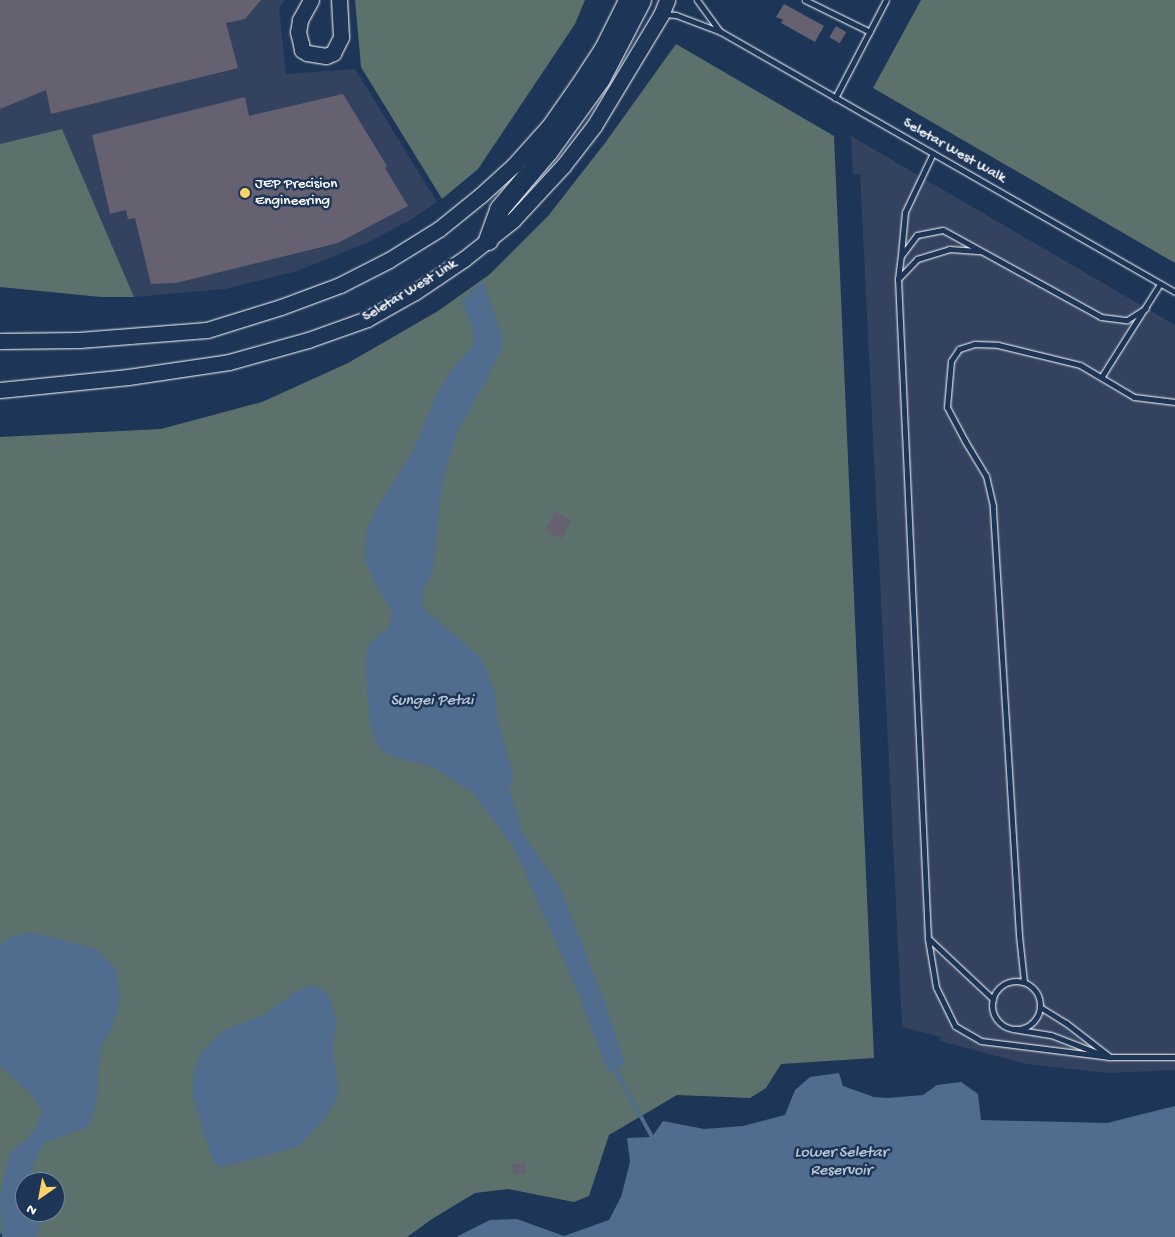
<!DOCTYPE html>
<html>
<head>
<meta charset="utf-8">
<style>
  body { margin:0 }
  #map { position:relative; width:1175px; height:1237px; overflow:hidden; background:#1d3557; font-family:"Gochi Hand",sans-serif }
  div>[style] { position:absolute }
  .built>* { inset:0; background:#33425f }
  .green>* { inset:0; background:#5c716c }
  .water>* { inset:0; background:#506d8f }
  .stream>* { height:4px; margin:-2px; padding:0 2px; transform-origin:2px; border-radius:2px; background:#506d8f }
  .building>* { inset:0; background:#656171; transform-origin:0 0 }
  .roads { filter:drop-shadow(0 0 1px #fff) drop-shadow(0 0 1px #fff) }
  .lane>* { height:5px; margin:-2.5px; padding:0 2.5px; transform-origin:2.5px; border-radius:2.5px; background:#1d3557 }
  .lane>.ring { margin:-2.5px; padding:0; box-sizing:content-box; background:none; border:5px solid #1d3557; border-radius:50% }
  .secondary>* { height:15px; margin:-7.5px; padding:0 7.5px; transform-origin:7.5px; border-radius:7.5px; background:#1d3557 }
  .highway>* { height:19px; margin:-9.5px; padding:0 9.5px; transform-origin:9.5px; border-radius:9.5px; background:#1d3557 }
  .dots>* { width:14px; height:14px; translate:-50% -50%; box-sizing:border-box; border:2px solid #1d3557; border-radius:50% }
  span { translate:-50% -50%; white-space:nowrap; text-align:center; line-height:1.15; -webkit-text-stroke:5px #1d3557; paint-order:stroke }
  .street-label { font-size:15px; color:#fff }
  .poi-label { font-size:15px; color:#fff }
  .left { translate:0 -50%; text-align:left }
  .water-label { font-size:16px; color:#b9c5d2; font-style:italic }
  .north { position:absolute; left:15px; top:1172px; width:50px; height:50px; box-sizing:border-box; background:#1d3557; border:1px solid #77869a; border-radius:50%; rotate:213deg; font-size:14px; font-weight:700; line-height:20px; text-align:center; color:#fff }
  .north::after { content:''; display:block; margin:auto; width:18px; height:22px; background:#ffd166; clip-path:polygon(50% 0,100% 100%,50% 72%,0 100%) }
</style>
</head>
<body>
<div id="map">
  <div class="built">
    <i style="clip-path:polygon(0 0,285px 0,279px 8px,286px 74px,355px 69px,437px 202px,412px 219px,369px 242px,297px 271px,225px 289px,134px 297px,62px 129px,0 144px)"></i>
    <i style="clip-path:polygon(851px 136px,1175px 325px,1175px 1070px,1108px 1073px,1026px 1064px,940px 1041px,941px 1037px,902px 1027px,860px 174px,853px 174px)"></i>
  </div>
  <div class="green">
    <i style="clip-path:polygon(355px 0,585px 0,575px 24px,478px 169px,442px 199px,361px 67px)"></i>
    <i style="clip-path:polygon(921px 0,1175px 0,1175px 263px,873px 88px)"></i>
    <i style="clip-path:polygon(evenodd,676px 44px,834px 136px,874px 1058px,781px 1064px,766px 1088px,750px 1098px,677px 1095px,609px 1135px,589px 1196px,574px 1202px,508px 1189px,475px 1193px,432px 1219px,407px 1237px,20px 1237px,1px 1233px,0 1235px,0 437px,161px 429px,262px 402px,348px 363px,438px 311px,490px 274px,548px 216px,605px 143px,676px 44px,25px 1182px,55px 1182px,55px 1212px,25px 1212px,25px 1182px)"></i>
    <i style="clip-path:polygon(62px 129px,134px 297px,101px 297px,0 287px,0 144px)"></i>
  </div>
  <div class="water">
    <i style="clip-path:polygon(483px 281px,500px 330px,503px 345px,487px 379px,456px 434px,444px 475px,439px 508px,433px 570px,424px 589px,422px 607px,482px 659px,494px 689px,498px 721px,514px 777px,509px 788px,523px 834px,559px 885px,605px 1003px,625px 1064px,608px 1072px,577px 990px,513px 846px,472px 792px,433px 767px,387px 755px,376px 743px,370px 724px,365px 661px,369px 644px,389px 627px,392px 612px,374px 582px,364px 557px,366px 531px,377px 508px,413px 451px,438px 391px,450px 372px,473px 346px,473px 329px,461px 301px)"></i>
    <i style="clip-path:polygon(32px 932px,96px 949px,116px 969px,120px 1000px,113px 1026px,100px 1048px,97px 1101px,88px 1127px,45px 1142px,36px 1157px,32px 1172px,34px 1182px,25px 1182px,25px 1212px,44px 1212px,36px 1237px,2px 1237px,0 1196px,10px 1153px,28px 1138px,36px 1128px,42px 1111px,31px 1094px,0 1065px,0 945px,9px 937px)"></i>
    <i style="clip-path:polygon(312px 985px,325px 991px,331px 1001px,337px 1022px,332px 1048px,339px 1090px,335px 1103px,321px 1123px,297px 1147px,222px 1167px,214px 1164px,192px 1095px,194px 1071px,201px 1053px,221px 1032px,265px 1014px,295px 992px)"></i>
    <i style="clip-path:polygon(839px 1073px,843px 1086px,874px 1097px,888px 1098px,923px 1095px,937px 1085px,961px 1082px,978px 1094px,981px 1120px,1107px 1123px,1175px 1106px,1175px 1237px,456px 1237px,490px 1220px,517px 1219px,564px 1236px,609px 1220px,621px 1197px,630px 1162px,627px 1138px,652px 1137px,663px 1121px,704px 1129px,743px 1126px,785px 1115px,795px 1090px,810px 1077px)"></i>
  </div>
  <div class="stream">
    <i style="left:615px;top:1069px;width:77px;rotate:61.4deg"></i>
  </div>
  <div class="building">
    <i style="clip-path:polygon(0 0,261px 0,245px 19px,226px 23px,238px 68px,51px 114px,46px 90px,0 109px)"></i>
    <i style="clip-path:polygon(784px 4px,824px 26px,815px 42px,781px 23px,783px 20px,776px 17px)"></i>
    <i style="left:836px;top:26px;width:12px;height:13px;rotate:31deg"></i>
    <i style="clip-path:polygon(343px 94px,387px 166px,385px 168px,408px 206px,338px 243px,176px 283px,151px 284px,135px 218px,128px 219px,126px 210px,110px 214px,92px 135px,245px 97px,249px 116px)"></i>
    <i style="left:555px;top:512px;width:18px;height:21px;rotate:27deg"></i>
    <i style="left:525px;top:1163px;width:10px;height:13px;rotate:84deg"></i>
  </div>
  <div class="roads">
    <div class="lane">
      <i style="left:697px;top:0;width:39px;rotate:54deg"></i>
      <i style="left:805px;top:0;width:72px;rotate:26.2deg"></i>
      <i style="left:664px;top:14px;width:12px;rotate:5deg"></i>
      <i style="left:676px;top:15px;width:48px;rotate:20.7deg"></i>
      <i style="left:721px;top:32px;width:523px;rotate:29.8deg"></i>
      <i style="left:835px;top:98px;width:110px;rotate:-62.5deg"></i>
      <i style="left:901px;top:255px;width:43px;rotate:-84.7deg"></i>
      <i style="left:905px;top:212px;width:65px;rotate:-64.6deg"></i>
      <i style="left:898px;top:279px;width:28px;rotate:-46deg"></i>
      <i style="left:917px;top:259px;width:34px;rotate:-17deg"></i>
      <i style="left:949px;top:249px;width:32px;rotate:4deg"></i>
      <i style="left:1102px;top:376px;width:109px;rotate:-57.8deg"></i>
      <i style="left:929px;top:939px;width:88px;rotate:43.2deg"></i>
      <i class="ring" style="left:992px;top:981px;width:43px;height:43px"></i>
      <i style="left:1024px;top:982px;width:47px;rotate:-96.1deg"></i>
      <i style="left:1019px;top:935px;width:430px;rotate:-93.5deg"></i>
      <i style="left:993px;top:506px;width:31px;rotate:-103deg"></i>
      <i style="left:986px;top:476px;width:41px;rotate:-121deg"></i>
      <i style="left:965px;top:441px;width:38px;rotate:-118deg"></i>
      <i style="left:947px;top:407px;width:46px;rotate:-85deg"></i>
      <i style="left:951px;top:361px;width:14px;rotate:-56deg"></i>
      <i style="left:959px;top:349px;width:16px;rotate:-18deg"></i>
      <i style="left:974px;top:344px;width:24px;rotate:2deg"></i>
      <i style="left:998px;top:345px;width:84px;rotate:13.7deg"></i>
      <i style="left:1080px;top:365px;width:63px;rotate:30.7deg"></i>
      <i style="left:1134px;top:397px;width:41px;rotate:7deg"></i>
      <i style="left:1040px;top:1007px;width:31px;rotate:32deg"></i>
      <i style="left:1066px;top:1023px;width:56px;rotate:37.7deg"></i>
      <i style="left:1110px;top:1057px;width:130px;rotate:-172.9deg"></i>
      <i style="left:981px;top:1041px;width:30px;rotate:-150deg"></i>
      <i style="left:955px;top:1026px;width:43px;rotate:-116deg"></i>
      <i style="left:936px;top:987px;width:49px;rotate:-99.5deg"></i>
      <i style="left:928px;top:939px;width:661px;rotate:-92.6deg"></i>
      <i style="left:898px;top:279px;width:23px;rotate:-83deg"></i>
      <i style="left:901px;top:256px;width:26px;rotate:-53deg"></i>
      <i style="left:917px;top:235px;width:26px;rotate:-11deg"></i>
      <i style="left:943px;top:230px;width:180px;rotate:28.8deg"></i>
      <i style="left:1101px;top:317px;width:26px;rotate:7deg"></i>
      <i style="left:1127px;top:320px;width:22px;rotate:-32deg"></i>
      <i style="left:1013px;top:1029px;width:38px;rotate:9deg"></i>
      <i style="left:1051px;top:1035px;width:53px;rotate:21.2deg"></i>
      <i style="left:1108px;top:1057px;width:67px"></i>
    </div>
    <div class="secondary">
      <i style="left:311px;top:0;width:23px;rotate:119deg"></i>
      <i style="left:300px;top:20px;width:12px;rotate:99deg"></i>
      <i style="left:298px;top:32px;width:12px;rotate:76deg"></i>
      <i style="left:301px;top:44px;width:6px;rotate:81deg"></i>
      <i style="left:302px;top:50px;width:6px;rotate:31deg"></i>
      <i style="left:307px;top:53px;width:19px;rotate:9deg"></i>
      <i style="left:326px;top:56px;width:8px;rotate:-23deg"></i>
      <i style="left:333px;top:53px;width:18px;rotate:-63deg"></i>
      <i style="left:341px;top:37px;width:37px;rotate:-93deg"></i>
      <i style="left:0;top:341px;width:79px;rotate:-0.7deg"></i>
      <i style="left:79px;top:340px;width:128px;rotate:-4.5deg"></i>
      <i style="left:207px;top:330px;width:77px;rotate:-17.3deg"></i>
      <i style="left:281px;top:307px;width:63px;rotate:-20.4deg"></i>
      <i style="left:340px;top:285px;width:55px;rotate:-27deg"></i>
      <i style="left:389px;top:260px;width:59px;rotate:-31.8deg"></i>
      <i style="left:439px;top:229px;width:54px;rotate:-39deg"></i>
      <i style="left:481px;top:195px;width:45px;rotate:-42.3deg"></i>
      <i style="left:514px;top:165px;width:52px;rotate:-48.1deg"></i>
      <i style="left:549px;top:126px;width:49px;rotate:-55deg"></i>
      <i style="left:577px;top:86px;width:45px;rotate:-56.7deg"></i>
      <i style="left:602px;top:48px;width:54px;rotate:-63.4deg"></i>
      <i style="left:0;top:390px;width:129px;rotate:-5.8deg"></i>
      <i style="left:128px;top:377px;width:102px;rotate:-8.4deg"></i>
      <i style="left:229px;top:362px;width:82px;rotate:-15.6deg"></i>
      <i style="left:308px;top:340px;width:63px;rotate:-19.6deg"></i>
      <i style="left:367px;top:319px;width:55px;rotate:-29.4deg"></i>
      <i style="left:415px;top:292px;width:59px;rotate:-34deg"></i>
      <i style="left:464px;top:259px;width:63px;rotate:-38.5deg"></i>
      <i style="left:513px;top:220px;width:74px;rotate:-47.2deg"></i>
      <i style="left:563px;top:166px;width:51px;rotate:-52.2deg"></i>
      <i style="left:594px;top:126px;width:130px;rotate:-58.9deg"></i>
      <i style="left:661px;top:15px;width:16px;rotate:-68deg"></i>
    </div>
    <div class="highway">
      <i style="left:488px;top:240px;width:33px;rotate:-70deg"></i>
      <i style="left:499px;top:209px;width:76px;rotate:-49.8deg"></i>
      <i style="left:548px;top:151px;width:89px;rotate:-54.2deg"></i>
      <i style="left:600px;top:79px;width:89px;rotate:-62.6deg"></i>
    </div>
  </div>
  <div class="dots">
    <i style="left:245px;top:193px;background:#ffd166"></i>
  </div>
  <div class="street-label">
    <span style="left:954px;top:151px;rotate:30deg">Seletar West Walk</span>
    <span style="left:410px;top:291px;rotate:-31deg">Seletar West Link</span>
  </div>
  <div class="poi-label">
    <span class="left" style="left:255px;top:193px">JEP Precision<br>Engineering</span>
  </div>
  <div class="water-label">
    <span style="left:432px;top:702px">Sungei Petai</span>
    <span style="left:841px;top:1163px">Lower Seletar<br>Reservoir</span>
  </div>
  <div class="north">N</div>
</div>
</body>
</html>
